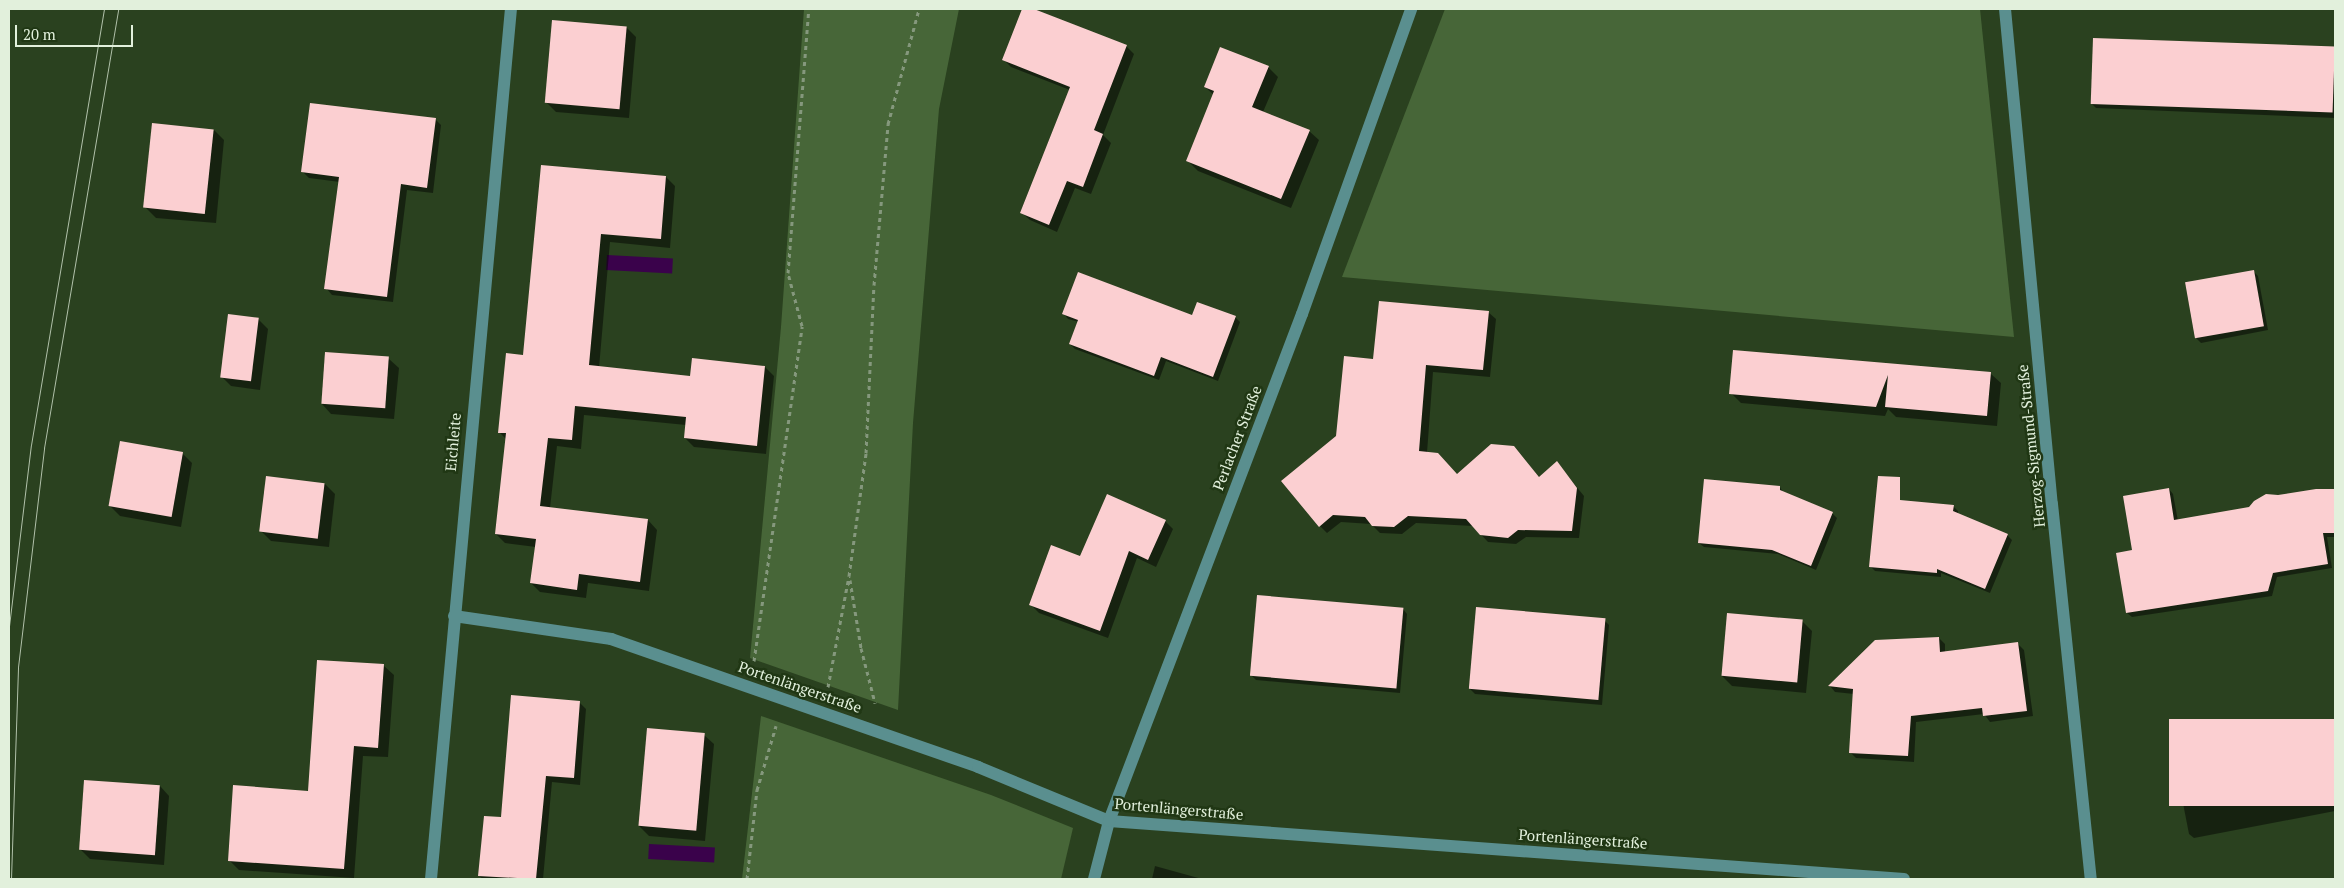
<!DOCTYPE html>
<html>
<head>
<meta charset="utf-8">
<style>
  body { margin:0 }
  #map { position:relative; width:2344px; height:888px; overflow:hidden; background:#2a411f; font-family:"PT Serif",serif }
  div>[style] { position:absolute }
  .green>* { inset:0; background:#476638 }
  .water>* { inset:0; background:#3a024b; transform-origin:0 0 }
  .shadow>* { inset:0; background:#0007 }
  .building>* { inset:0; background:#fbcfd1; transform-origin:0 0 }
  .path>* { height:3px; margin-top:-1.5px; transform-origin:0; background:repeating-linear-gradient(90deg,#85987d 0 4px,transparent 0 8px) }
  .minor>* { height:12px; margin:-6px; padding:0 6px; transform-origin:6px; border-radius:6px; background:#5a8f8f }
  .tram>* { height:1px; margin:-0.5px; padding:0 0.5px; transform-origin:0.5px; border-radius:0.5px; background:#b1c1aa }
  span { translate:-50% -50%; white-space:nowrap; text-align:center; line-height:1.15; -webkit-text-stroke:5px #203714; paint-order:stroke }
  .street-label { font-size:15px; color:#e2f0dc }
  .frame { position:absolute; inset:0; border:10px solid #e2f0dc; pointer-events:none }
  .scale { position:absolute; left:15px; top:25px; width:118px; height:22px; box-sizing:border-box; border:2px solid #e2f0dc; border-top:0; padding-left:6px; font-size:15px; line-height:18px; white-space:nowrap; color:#e2f0dc; -webkit-text-stroke:4px #203714; paint-order:stroke }
</style>
</head>
<body>
<div id="map">
  <div class="green">
    <i style="clip-path:polygon(804px 9px,959px 9px,939px 109px,913px 423px,898px 710px,750px 658px,781px 327px)"></i>
    <i style="clip-path:polygon(1445px 9px,1980px 9px,2014px 337px,1342px 277px)"></i>
    <i style="clip-path:polygon(761px 716px,991px 795px,1073px 828px,1061px 879px,742px 879px)"></i>
  </div>
  <div class="water">
    <i style="left:607px;top:255px;width:66px;height:15px;rotate:3deg"></i>
    <i style="left:649px;top:844px;width:66px;height:15px;rotate:3deg"></i>
  </div>
  <div class="shadow">
    <i style="clip-path:polygon(1024px 9px,1031px 9px,1126px 46px,1134px 54px,1103px 135px,1111px 143px,1091px 194px,1075px 188px,1057px 232px,1030px 220px,1022px 213px,1070px 90px,1011px 67px,1003px 59px)"></i>
    <i style="clip-path:polygon(626px 27px,636px 37px,629px 118px,556px 112px,546px 102px)"></i>
    <i style="clip-path:polygon(2094px 40px,2335px 49px,2335px 118px,2096px 108px,2091px 103px)"></i>
    <i style="clip-path:polygon(1268px 67px,1278px 77px,1263px 112px,1309px 131px,1319px 140px,1291px 208px,1198px 171px,1188px 161px,1214px 95px,1205px 87px)"></i>
    <i style="clip-path:polygon(435px 119px,441px 125px,433px 193px,407px 190px,393px 302px,332px 295px,326px 288px,340px 182px,309px 178px,303px 172px)"></i>
    <i style="clip-path:polygon(214px 130px,224px 140px,216px 223px,156px 218px,146px 208px)"></i>
    <i style="clip-path:polygon(542px 166px,666px 177px,675px 186px,670px 248px,610px 242px,599px 368px,691px 377px,765px 367px,774px 376px,766px 454px,694px 447px,685px 438px,686px 425px,584px 415px,581px 449px,557px 446px,550px 508px,648px 520px,657px 530px,649px 591px,588px 583px,586px 598px,540px 592px,531px 583px,536px 547px,505px 543px,496px 534px,507px 440px,499px 432px,524px 356px)"></i>
    <i style="clip-path:polygon(2253px 271px,2258px 276px,2268px 330px,2201px 343px,2197px 339px,2186px 284px)"></i>
    <i style="clip-path:polygon(1488px 312px,1496px 319px,1490px 377px,1433px 372px,1427px 453px,1458px 475px,1513px 447px,1540px 478px,1557px 463px,1584px 496px,1579px 538px,1526px 537px,1516px 544px,1488px 542px,1473px 526px,1416px 523px,1402px 534px,1380px 533px,1371px 524px,1341px 522px,1327px 533px,1320px 526px,1337px 436px,1374px 360px)"></i>
    <i style="clip-path:polygon(1064px 314px,1235px 317px,1240px 322px,1218px 381px,1166px 361px,1159px 380px,1075px 349px,1070px 344px,1079px 322px,1068px 319px)"></i>
    <i style="clip-path:polygon(258px 319px,268px 329px,260px 390px,231px 386px,221px 376px)"></i>
    <i style="clip-path:polygon(1734px 351px,1991px 374px,2001px 383px,1997px 426px,1896px 417px,1888px 409px,1885px 416px,1741px 403px,1731px 393px)"></i>
    <i style="clip-path:polygon(389px 359px,399px 368px,394px 419px,331px 414px,322px 404px)"></i>
    <i style="clip-path:polygon(182px 453px,192px 463px,181px 527px,120px 516px,110px 506px)"></i>
    <i style="clip-path:polygon(325px 484px,335px 494px,329px 547px,271px 541px,261px 531px)"></i>
    <i style="clip-path:polygon(1780px 487px,1784px 494px,1832px 513px,1837px 518px,1816px 570px,1778px 554px,1704px 547px,1699px 543px)"></i>
    <i style="clip-path:polygon(2169px 489px,2173px 494px,2178px 521px,2249px 508px,2278px 496px,2316px 491px,2335px 491px,2335px 537px,2327px 537px,2332px 568px,2277px 577px,2272px 596px,2132px 617px,2127px 613px,2133px 551px)"></i>
    <i style="clip-path:polygon(1953px 506px,1958px 511px,1958px 514px,2007px 535px,2012px 540px,1990px 593px,1941px 573px,1941px 577px,1875px 571px,1871px 567px)"></i>
    <i style="clip-path:polygon(1165px 521px,1173px 529px,1156px 567px,1137px 558px,1108px 638px,1039px 613px,1031px 605px,1081px 557px)"></i>
    <i style="clip-path:polygon(1403px 609px,1407px 614px,1400px 693px,1256px 680px,1251px 675px)"></i>
    <i style="clip-path:polygon(1604px 620px,1609px 625px,1602px 705px,1475px 694px,1470px 689px)"></i>
    <i style="clip-path:polygon(1802px 621px,1812px 631px,1806px 693px,1732px 686px,1722px 676px)"></i>
    <i style="clip-path:polygon(1939px 638px,1945px 644px,1945px 653px,2018px 644px,2024px 650px,2033px 716px,1990px 722px,1984px 714px,1916px 722px,1914px 762px,1856px 758px,1850px 752px,1854px 694px,1835px 692px,1830px 686px,1875px 641px)"></i>
    <i style="clip-path:polygon(384px 666px,394px 675px,388px 757px,363px 756px,354px 878px,239px 870px,229px 860px,309px 793px)"></i>
    <i style="clip-path:polygon(579px 702px,586px 709px,580px 785px,552px 782px,543px 879px,483px 879px,479px 876px,502px 819px)"></i>
    <i style="clip-path:polygon(2335px 720px,2335px 811px,2194px 838px,2189px 834px,2173px 752px)"></i>
    <i style="clip-path:polygon(704px 735px,714px 744px,705px 841px,649px 836px,639px 826px)"></i>
    <i style="clip-path:polygon(160px 786px,169px 796px,164px 865px,90px 859px,80px 849px)"></i>
    <i style="clip-path:polygon(1155px 866px,1202px 879px,1152px 879px)"></i>
  </div>
  <div class="building">
    <i style="clip-path:polygon(1022px 9px,1034px 9px,1127px 45px,1094px 130px,1103px 134px,1083px 187px,1067px 181px,1049px 225px,1020px 213px,1070px 87px,1002px 60px)"></i>
    <i style="left:552px;top:20px;width:75px;height:83px;rotate:5deg"></i>
    <i style="left:2093px;top:38px;width:242px;height:66px;rotate:2deg"></i>
    <i style="clip-path:polygon(1220px 47px,1269px 66px,1252px 107px,1310px 130px,1281px 199px,1186px 161px,1214px 91px,1204px 87px)"></i>
    <i style="clip-path:polygon(310px 103px,436px 118px,427px 188px,401px 184px,387px 297px,324px 289px,339px 177px,301px 172px)"></i>
    <i style="left:152px;top:123px;width:62px;height:85px;rotate:6deg"></i>
    <i style="clip-path:polygon(541px 165px,666px 176px,661px 239px,601px 234px,589px 365px,690px 376px,692px 358px,765px 366px,757px 446px,684px 438px,686px 417px,575px 406px,572px 440px,548px 438px,540px 506px,648px 519px,640px 582px,579px 574px,577px 590px,530px 583px,536px 539px,495px 534px,506px 433px,498px 433px,506px 353px,523px 355px)"></i>
    <i style="left:2254px;top:270px;width:57px;height:70px;rotate:80deg"></i>
    <i style="clip-path:polygon(1078px 272px,1192px 315px,1197px 302px,1236px 316px,1213px 377px,1161px 357px,1154px 376px,1069px 344px,1078px 320px,1062px 314px)"></i>
    <i style="clip-path:polygon(1379px 301px,1489px 311px,1483px 370px,1426px 365px,1419px 451px,1438px 453px,1457px 474px,1491px 444px,1514px 446px,1539px 477px,1557px 461px,1577px 488px,1572px 531px,1518px 530px,1508px 538px,1480px 535px,1466px 519px,1408px 516px,1394px 527px,1372px 526px,1365px 517px,1333px 515px,1319px 527px,1281px 481px,1336px 436px,1344px 356px,1373px 359px)"></i>
    <i style="left:228px;top:314px;width:31px;height:64px;rotate:7deg"></i>
    <i style="clip-path:polygon(1733px 350px,1991px 372px,1987px 416px,1885px 407px,1888px 375px,1876px 407px,1729px 394px)"></i>
    <i style="left:325px;top:352px;width:64px;height:52px;rotate:4deg"></i>
    <i style="left:120px;top:441px;width:64px;height:66px;rotate:10deg"></i>
    <i style="left:266px;top:476px;width:59px;height:56px;rotate:7deg"></i>
    <i style="clip-path:polygon(1878px 476px,1900px 477px,1900px 500px,1954px 505px,1953px 511px,2008px 534px,1985px 589px,1937px 569px,1937px 573px,1869px 567px)"></i>
    <i style="clip-path:polygon(1704px 479px,1780px 486px,1780px 490px,1833px 512px,1811px 566px,1772px 550px,1698px 543px)"></i>
    <i style="clip-path:polygon(2169px 488px,2174px 520px,2249px 507px,2254px 501px,2266px 494px,2278px 495px,2316px 489px,2335px 489px,2335px 533px,2323px 533px,2328px 564px,2273px 573px,2268px 591px,2126px 613px,2116px 553px,2132px 550px,2123px 496px)"></i>
    <i style="clip-path:polygon(1107px 494px,1166px 520px,1148px 560px,1129px 551px,1100px 631px,1029px 605px,1051px 545px,1080px 556px)"></i>
    <i style="left:1257px;top:595px;width:147px;height:81px;rotate:5deg"></i>
    <i style="left:1476px;top:607px;width:130px;height:82px;rotate:5deg"></i>
    <i style="left:1727px;top:613px;width:76px;height:63px;rotate:5deg"></i>
    <i style="clip-path:polygon(1939px 637px,1940px 652px,2018px 642px,2027px 711px,1983px 716px,1982px 708px,1911px 716px,1908px 756px,1849px 753px,1853px 689px,1828px 686px,1875px 640px)"></i>
    <i style="clip-path:polygon(317px 660px,384px 664px,378px 748px,354px 746px,344px 869px,228px 861px,233px 785px,308px 791px)"></i>
    <i style="clip-path:polygon(511px 695px,580px 701px,574px 778px,546px 776px,536px 879px,478px 876px,484px 816px,501px 817px)"></i>
    <i style="left:2335px;top:719px;width:87px;height:166px;rotate:90deg"></i>
    <i style="left:647px;top:728px;width:58px;height:98px;rotate:5deg"></i>
    <i style="left:84px;top:780px;width:76px;height:70px;rotate:4deg"></i>
  </div>
  <div class="path">
    <i style="left:850px;top:580px;width:69px;rotate:80.8deg"></i>
    <i style="left:861px;top:648px;width:57px;rotate:75.7deg"></i>
    <i style="left:754px;top:661px;width:338px;rotate:-81.8deg"></i>
    <i style="left:802px;top:326px;width:55px;rotate:-104.8deg"></i>
    <i style="left:788px;top:273px;width:265px;rotate:-85.5deg"></i>
    <i style="left:828px;top:687px;width:113px;rotate:-79.3deg"></i>
    <i style="left:849px;top:576px;width:124px;rotate:-82.1deg"></i>
    <i style="left:866px;top:453px;width:168px;rotate:-87.3deg"></i>
    <i style="left:874px;top:285px;width:162px;rotate:-85deg"></i>
    <i style="left:888px;top:124px;width:119px;rotate:-74.9deg"></i>
    <i style="left:747px;top:879px;width:90px;rotate:-83.6deg"></i>
    <i style="left:757px;top:790px;width:67px;rotate:-73.5deg"></i>
  </div>
  <div class="minor">
    <i style="left:2005px;top:9px;width:497px;rotate:84.6deg"></i>
    <i style="left:2052px;top:504px;width:377px;rotate:84.1deg"></i>
    <i style="left:454px;top:616px;width:159px;rotate:8.3deg"></i>
    <i style="left:611px;top:639px;width:389px;rotate:19.2deg"></i>
    <i style="left:978px;top:767px;width:142px;rotate:22.4deg"></i>
    <i style="left:1109px;top:821px;width:797px;rotate:4.17deg"></i>
    <i style="left:431px;top:879px;width:874px;rotate:-84.75deg"></i>
    <i style="left:1094px;top:879px;width:60px;rotate:-75.5deg"></i>
    <i style="left:1109px;top:821px;width:542px;rotate:-69.16deg"></i>
    <i style="left:1302px;top:314px;width:324px;rotate:-70.3deg"></i>
  </div>
  <div class="tram">
    <i style="left:9px;top:626px;width:182px;rotate:-83.1deg"></i>
    <i style="left:31px;top:445px;width:442px;rotate:-80.5deg"></i>
    <i style="left:11px;top:879px;width:212px;rotate:-88.1deg"></i>
    <i style="left:18px;top:667px;width:221px;rotate:-83.2deg"></i>
    <i style="left:44px;top:448px;width:445px;rotate:-80.4deg"></i>
  </div>
  <div class="street-label">
    <span style="left:1237px;top:438px;rotate:-69deg">Perlacher Straße</span>
    <span style="left:453px;top:442px;rotate:-85deg">Eichleite</span>
    <span style="left:2031px;top:446px;rotate:-96deg">Herzog-Sigmund-Straße</span>
    <span style="left:800px;top:687px;rotate:19deg">Portenlängerstraße</span>
    <span style="left:1179px;top:809px;rotate:5deg">Portenlängerstraße</span>
    <span style="left:1583px;top:839px;rotate:4deg">Portenlängerstraße</span>
  </div>
  <div class="frame"></div>
  <div class="scale">20 m</div>
</div>
</body>
</html>
